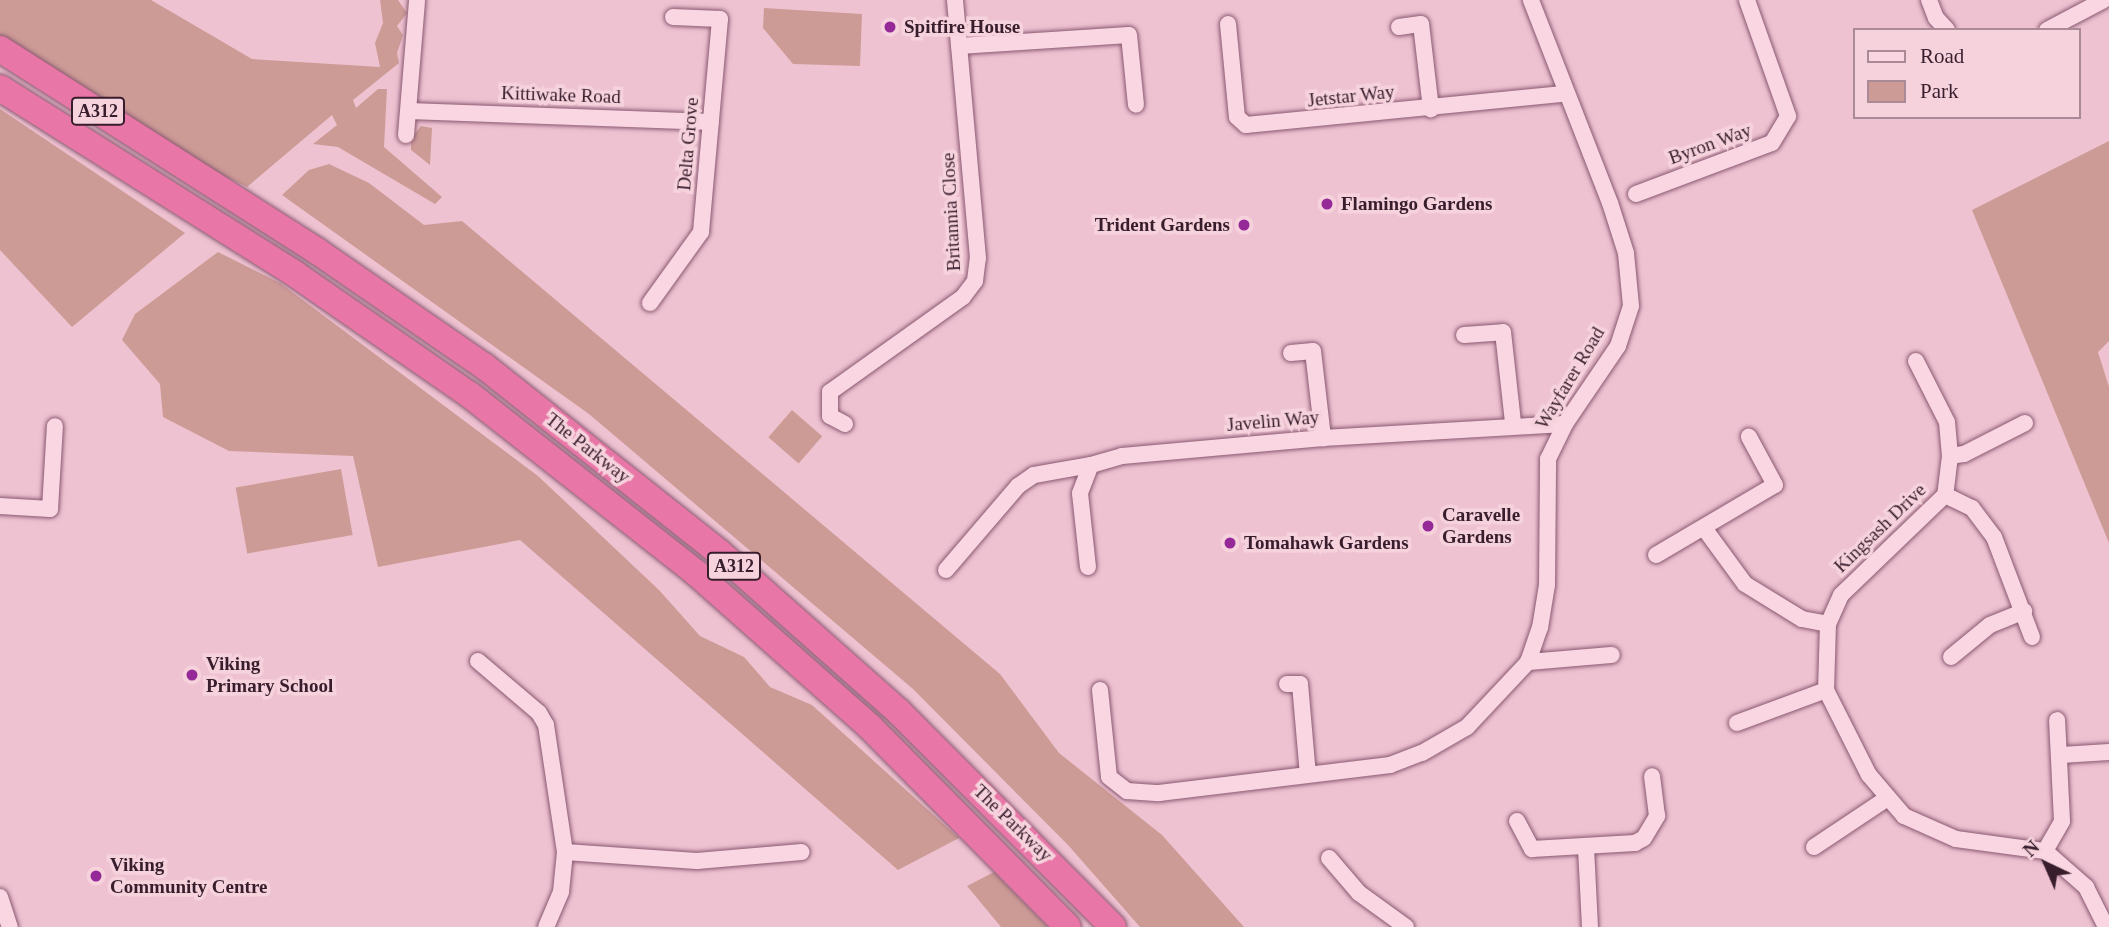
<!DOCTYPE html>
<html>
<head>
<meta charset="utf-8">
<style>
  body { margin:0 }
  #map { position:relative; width:2109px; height:927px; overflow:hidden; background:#eec2d1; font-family:Georgia,serif }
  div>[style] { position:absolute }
  .green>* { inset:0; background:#cd9b96; transform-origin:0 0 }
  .roads { filter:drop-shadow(0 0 2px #895971) drop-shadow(0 0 2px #895971) }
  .minor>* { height:16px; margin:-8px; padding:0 8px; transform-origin:8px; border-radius:8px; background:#f9d6e1 }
  .trunk>* { height:26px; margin:-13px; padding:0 13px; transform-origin:13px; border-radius:13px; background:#e876a6 }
  .dots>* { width:19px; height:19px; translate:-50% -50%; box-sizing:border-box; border:4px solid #f6d2dd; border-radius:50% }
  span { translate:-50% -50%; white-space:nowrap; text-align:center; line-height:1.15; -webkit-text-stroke:7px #f6d2dd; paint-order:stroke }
  .shield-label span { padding:2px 5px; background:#f6d2dd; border:2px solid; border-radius:5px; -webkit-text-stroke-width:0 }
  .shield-label { font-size:18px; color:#381e2c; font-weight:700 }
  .poi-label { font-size:19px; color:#381e2c; font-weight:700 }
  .left { translate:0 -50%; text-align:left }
  .right { translate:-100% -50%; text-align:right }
  .street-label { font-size:19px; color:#381e2c }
  .legend { position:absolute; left:1853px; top:28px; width:228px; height:91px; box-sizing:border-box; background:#f6d2dd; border:2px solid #aa8a96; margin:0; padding:9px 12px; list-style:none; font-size:21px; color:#381e2c }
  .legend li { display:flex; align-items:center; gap:14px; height:35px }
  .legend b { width:35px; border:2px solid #aa8a96 }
  .north { position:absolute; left:2011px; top:829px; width:70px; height:70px; -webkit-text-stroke:5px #f6d2dd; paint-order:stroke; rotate:316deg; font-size:19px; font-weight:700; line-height:28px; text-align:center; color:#381e2c }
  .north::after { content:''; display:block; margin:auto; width:24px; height:32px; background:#381e2c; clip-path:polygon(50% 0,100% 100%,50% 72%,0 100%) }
</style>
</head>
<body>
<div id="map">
  <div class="green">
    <i style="clip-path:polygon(0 0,151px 0,252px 59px,380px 67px,375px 43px,383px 23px,380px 0,398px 0,407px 13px,397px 26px,403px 35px,397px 53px,399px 63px,353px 100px,356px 108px,378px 89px,387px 89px,384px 147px,442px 197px,435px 204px,338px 147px,313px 144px,337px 125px,332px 115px,247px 187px,200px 164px,0 40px)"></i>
    <i style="clip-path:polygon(764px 8px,862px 14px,860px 66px,793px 64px,763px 28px)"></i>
    <i style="clip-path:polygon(0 109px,185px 233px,72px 327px,0 250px)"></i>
    <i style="clip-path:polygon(421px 126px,432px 128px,430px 165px,411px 150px,411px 139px)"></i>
    <i style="clip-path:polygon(2109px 141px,2109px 341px,2098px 352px,2109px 387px,2109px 543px,1972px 210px)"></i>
    <i style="clip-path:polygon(329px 164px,369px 183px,424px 225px,462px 221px,1000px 674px,1059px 753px,1162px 835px,1244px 927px,1140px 927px,1068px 845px,913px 689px,589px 414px,282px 195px,309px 170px)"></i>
    <i style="clip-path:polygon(218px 252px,280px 283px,538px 476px,659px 590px,700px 636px,744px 657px,770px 687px,812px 705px,959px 838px,898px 870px,520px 540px,378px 567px,353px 456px,229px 451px,163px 417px,160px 384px,122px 340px,135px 314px)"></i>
    <i style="left:792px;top:410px;width:40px;height:36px;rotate:41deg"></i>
    <i style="left:341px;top:469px;width:67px;height:107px;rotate:80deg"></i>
    <i style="clip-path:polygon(994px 872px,1048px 927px,1001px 927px,967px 886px)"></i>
  </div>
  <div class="roads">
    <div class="minor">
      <i style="left:1929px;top:0;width:19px;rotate:69deg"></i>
      <i style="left:1936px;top:18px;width:16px;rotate:47deg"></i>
      <i style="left:1228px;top:24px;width:93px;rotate:84.5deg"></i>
      <i style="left:1237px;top:117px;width:12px;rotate:42deg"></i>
      <i style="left:1246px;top:125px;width:321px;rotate:-5.6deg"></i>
      <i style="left:1399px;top:27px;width:22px;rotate:-8deg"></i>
      <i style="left:1421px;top:24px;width:86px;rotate:83.3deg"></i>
      <i style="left:2047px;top:30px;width:64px;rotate:-27.8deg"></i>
      <i style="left:959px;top:46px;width:170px;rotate:-3.7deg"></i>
      <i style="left:1129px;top:35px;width:70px;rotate:84.3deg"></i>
      <i style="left:410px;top:111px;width:301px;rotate:2.1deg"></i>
      <i style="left:406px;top:135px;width:135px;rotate:-85.3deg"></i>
      <i style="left:1636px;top:194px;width:145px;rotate:-20.6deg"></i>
      <i style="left:1772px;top:143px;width:31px;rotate:-59deg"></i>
      <i style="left:1788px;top:116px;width:123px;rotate:-109.5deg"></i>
      <i style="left:650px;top:303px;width:87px;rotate:-54.3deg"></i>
      <i style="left:701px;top:232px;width:214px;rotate:-84.9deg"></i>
      <i style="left:720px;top:19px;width:47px;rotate:-177.6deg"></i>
      <i style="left:1464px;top:335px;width:39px;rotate:-4deg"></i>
      <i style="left:1503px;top:332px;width:92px;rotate:83.7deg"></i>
      <i style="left:1291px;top:353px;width:22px;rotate:-5deg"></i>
      <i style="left:1313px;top:351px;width:88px;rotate:83.4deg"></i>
      <i style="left:1916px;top:361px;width:68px;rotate:63.1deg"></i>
      <i style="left:1947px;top:422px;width:34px;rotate:85deg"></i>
      <i style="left:2025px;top:423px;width:68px;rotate:153.1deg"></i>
      <i style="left:1964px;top:454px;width:14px;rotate:172deg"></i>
      <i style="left:1950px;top:456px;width:39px;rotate:97deg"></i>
      <i style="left:1945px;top:495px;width:144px;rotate:136.1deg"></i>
      <i style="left:1841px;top:595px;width:32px;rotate:114deg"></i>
      <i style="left:1828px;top:624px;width:66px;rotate:91.7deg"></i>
      <i style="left:1826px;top:690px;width:95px;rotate:63.2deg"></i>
      <i style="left:1869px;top:775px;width:54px;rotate:49.5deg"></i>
      <i style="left:1904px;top:816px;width:57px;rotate:23.9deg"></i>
      <i style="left:1956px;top:839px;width:90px;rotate:7.7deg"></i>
      <i style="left:2045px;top:851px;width:55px;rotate:41.3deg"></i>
      <i style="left:2086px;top:887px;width:45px;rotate:63.4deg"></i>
      <i style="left:845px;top:424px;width:17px;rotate:-152deg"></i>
      <i style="left:830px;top:416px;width:24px;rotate:-90deg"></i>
      <i style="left:830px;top:392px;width:163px;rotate:-35.5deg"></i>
      <i style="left:963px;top:297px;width:20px;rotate:-53deg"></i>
      <i style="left:975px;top:281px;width:23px;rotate:-83deg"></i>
      <i style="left:978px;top:258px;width:259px;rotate:-95.1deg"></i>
      <i style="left:1945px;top:495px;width:30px;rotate:26deg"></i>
      <i style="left:1972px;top:508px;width:36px;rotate:53deg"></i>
      <i style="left:1994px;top:537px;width:107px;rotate:69.2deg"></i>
      <i style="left:0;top:506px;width:50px;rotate:3.4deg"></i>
      <i style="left:50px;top:509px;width:83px;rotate:-86.6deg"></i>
      <i style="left:1704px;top:528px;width:69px;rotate:53.8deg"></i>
      <i style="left:1745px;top:584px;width:67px;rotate:31.6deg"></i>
      <i style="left:1802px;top:619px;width:26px;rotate:11deg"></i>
      <i style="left:1656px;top:555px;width:138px;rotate:-30.5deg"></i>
      <i style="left:1775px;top:485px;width:55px;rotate:-118.4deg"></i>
      <i style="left:1088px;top:567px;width:74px;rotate:-96.2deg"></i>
      <i style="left:1080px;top:493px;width:30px;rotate:-69deg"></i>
      <i style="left:1091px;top:465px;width:32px;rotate:-16deg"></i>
      <i style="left:1122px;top:456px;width:202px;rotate:-5.1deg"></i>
      <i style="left:1323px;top:438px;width:242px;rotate:-3.3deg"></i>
      <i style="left:946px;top:570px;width:111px;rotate:-49.4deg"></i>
      <i style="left:1018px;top:486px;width:19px;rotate:-35deg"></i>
      <i style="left:1034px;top:475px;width:58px;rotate:-10deg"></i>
      <i style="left:1951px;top:657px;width:50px;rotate:-39.4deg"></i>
      <i style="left:1990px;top:625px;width:37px;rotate:-22deg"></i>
      <i style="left:478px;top:661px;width:80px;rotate:40.4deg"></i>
      <i style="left:539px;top:713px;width:14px;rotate:60deg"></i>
      <i style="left:546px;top:725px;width:128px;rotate:81.5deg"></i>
      <i style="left:565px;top:852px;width:40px;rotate:95.7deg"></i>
      <i style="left:561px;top:892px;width:38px;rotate:113deg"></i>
      <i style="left:1528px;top:662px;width:84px;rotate:-4.8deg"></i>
      <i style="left:1287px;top:684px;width:13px"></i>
      <i style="left:1300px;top:684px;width:91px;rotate:85deg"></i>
      <i style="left:1100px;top:690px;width:87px;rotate:84.1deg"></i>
      <i style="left:1109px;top:777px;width:23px;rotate:38deg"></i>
      <i style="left:1127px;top:791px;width:32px;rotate:4deg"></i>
      <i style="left:1159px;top:793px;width:233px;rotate:-6.9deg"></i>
      <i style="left:1390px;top:765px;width:34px;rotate:-21deg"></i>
      <i style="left:1422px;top:753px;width:52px;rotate:-30deg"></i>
      <i style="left:1467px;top:727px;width:89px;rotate:-46.8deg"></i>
      <i style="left:1528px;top:662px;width:36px;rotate:-71deg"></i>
      <i style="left:1540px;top:628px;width:44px;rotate:-80.8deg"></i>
      <i style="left:1547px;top:585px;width:126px;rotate:-89.5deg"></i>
      <i style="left:1548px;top:459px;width:39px;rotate:-64deg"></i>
      <i style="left:1565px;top:424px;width:94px;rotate:-55.8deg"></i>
      <i style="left:1618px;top:346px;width:42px;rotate:-72deg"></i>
      <i style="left:1631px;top:306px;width:53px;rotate:-95.4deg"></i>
      <i style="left:1626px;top:253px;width:52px;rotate:-107.7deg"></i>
      <i style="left:1610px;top:203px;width:218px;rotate:-111.3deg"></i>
      <i style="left:1737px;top:723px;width:95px;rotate:-20.3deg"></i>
      <i style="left:2061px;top:755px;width:48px;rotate:-3.6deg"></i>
      <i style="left:1517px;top:821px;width:32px;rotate:62deg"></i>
      <i style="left:1532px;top:849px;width:103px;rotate:-3.3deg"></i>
      <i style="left:1635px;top:843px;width:10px;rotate:-29deg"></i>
      <i style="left:1644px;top:838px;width:26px;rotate:-59deg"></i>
      <i style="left:1657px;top:816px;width:40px;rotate:-97.1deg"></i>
      <i style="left:1814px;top:847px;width:87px;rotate:-33.7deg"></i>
      <i style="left:1586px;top:848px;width:79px;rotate:87.1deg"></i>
      <i style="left:2045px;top:851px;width:34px;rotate:-60deg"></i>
      <i style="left:2062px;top:821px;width:101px;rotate:-92.8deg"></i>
      <i style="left:565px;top:852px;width:132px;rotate:3.9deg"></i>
      <i style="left:697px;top:861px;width:105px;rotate:-4.9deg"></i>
      <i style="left:1329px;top:858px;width:46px;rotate:49.4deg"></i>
      <i style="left:1359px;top:893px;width:58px;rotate:35.9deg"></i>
      <i style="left:0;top:897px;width:32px;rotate:72deg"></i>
    </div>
    <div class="trunk">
      <i style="left:0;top:49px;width:376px;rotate:32.5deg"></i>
      <i style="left:317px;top:251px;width:203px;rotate:34.6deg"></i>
      <i style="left:484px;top:366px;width:301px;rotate:38.4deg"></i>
      <i style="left:720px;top:553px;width:239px;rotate:41.6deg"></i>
      <i style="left:899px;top:712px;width:303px;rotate:45.1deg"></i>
      <i style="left:0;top:88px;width:349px;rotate:32.2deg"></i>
      <i style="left:295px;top:274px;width:213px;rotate:34.7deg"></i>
      <i style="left:470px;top:395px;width:288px;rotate:38.2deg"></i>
      <i style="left:696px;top:573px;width:232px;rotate:41.5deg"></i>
      <i style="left:870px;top:727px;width:281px;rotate:45.3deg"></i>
    </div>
  </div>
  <div class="dots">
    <i style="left:890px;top:27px;background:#952998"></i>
    <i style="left:1327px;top:204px;background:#952998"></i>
    <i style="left:1244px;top:225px;background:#952998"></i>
    <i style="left:1428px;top:526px;background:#952998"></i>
    <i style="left:1230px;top:543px;background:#952998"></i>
    <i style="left:192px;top:675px;background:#952998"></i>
    <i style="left:96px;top:876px;background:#952998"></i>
  </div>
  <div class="shield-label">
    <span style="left:98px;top:111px">A312</span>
    <span style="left:734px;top:566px">A312</span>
  </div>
  <div class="poi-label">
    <span class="left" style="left:904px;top:27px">Spitfire House</span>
    <span class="left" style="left:1341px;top:204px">Flamingo Gardens</span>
    <span class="right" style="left:1230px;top:225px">Trident Gardens</span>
    <span class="left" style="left:1442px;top:526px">Caravelle<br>Gardens</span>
    <span class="left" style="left:1244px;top:543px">Tomahawk Gardens</span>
    <span class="left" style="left:206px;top:675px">Viking<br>Primary School</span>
    <span class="left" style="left:110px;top:876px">Viking<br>Community Centre</span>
  </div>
  <div class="street-label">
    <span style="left:561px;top:95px;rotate:2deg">Kittiwake Road</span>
    <span style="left:1351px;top:96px;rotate:-6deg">Jetstar Way</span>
    <span style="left:688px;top:144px;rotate:-85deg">Delta Grove</span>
    <span style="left:1710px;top:144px;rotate:-20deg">Byron Way</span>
    <span style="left:951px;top:212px;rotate:-93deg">Britannia Close</span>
    <span style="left:1570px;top:378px;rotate:-59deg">Wayfarer Road</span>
    <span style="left:1273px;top:421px;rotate:-5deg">Javelin Way</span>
    <span style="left:588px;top:448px;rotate:38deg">The Parkway</span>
    <span style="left:1880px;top:528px;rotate:-44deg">Kingsash Drive</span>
    <span style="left:1013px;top:823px;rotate:44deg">The Parkway</span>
  </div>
  <ul class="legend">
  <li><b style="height:9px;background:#f9d6e1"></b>Road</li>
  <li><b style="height:19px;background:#cd9b96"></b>Park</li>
  </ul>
  <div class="north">N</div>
</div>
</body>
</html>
